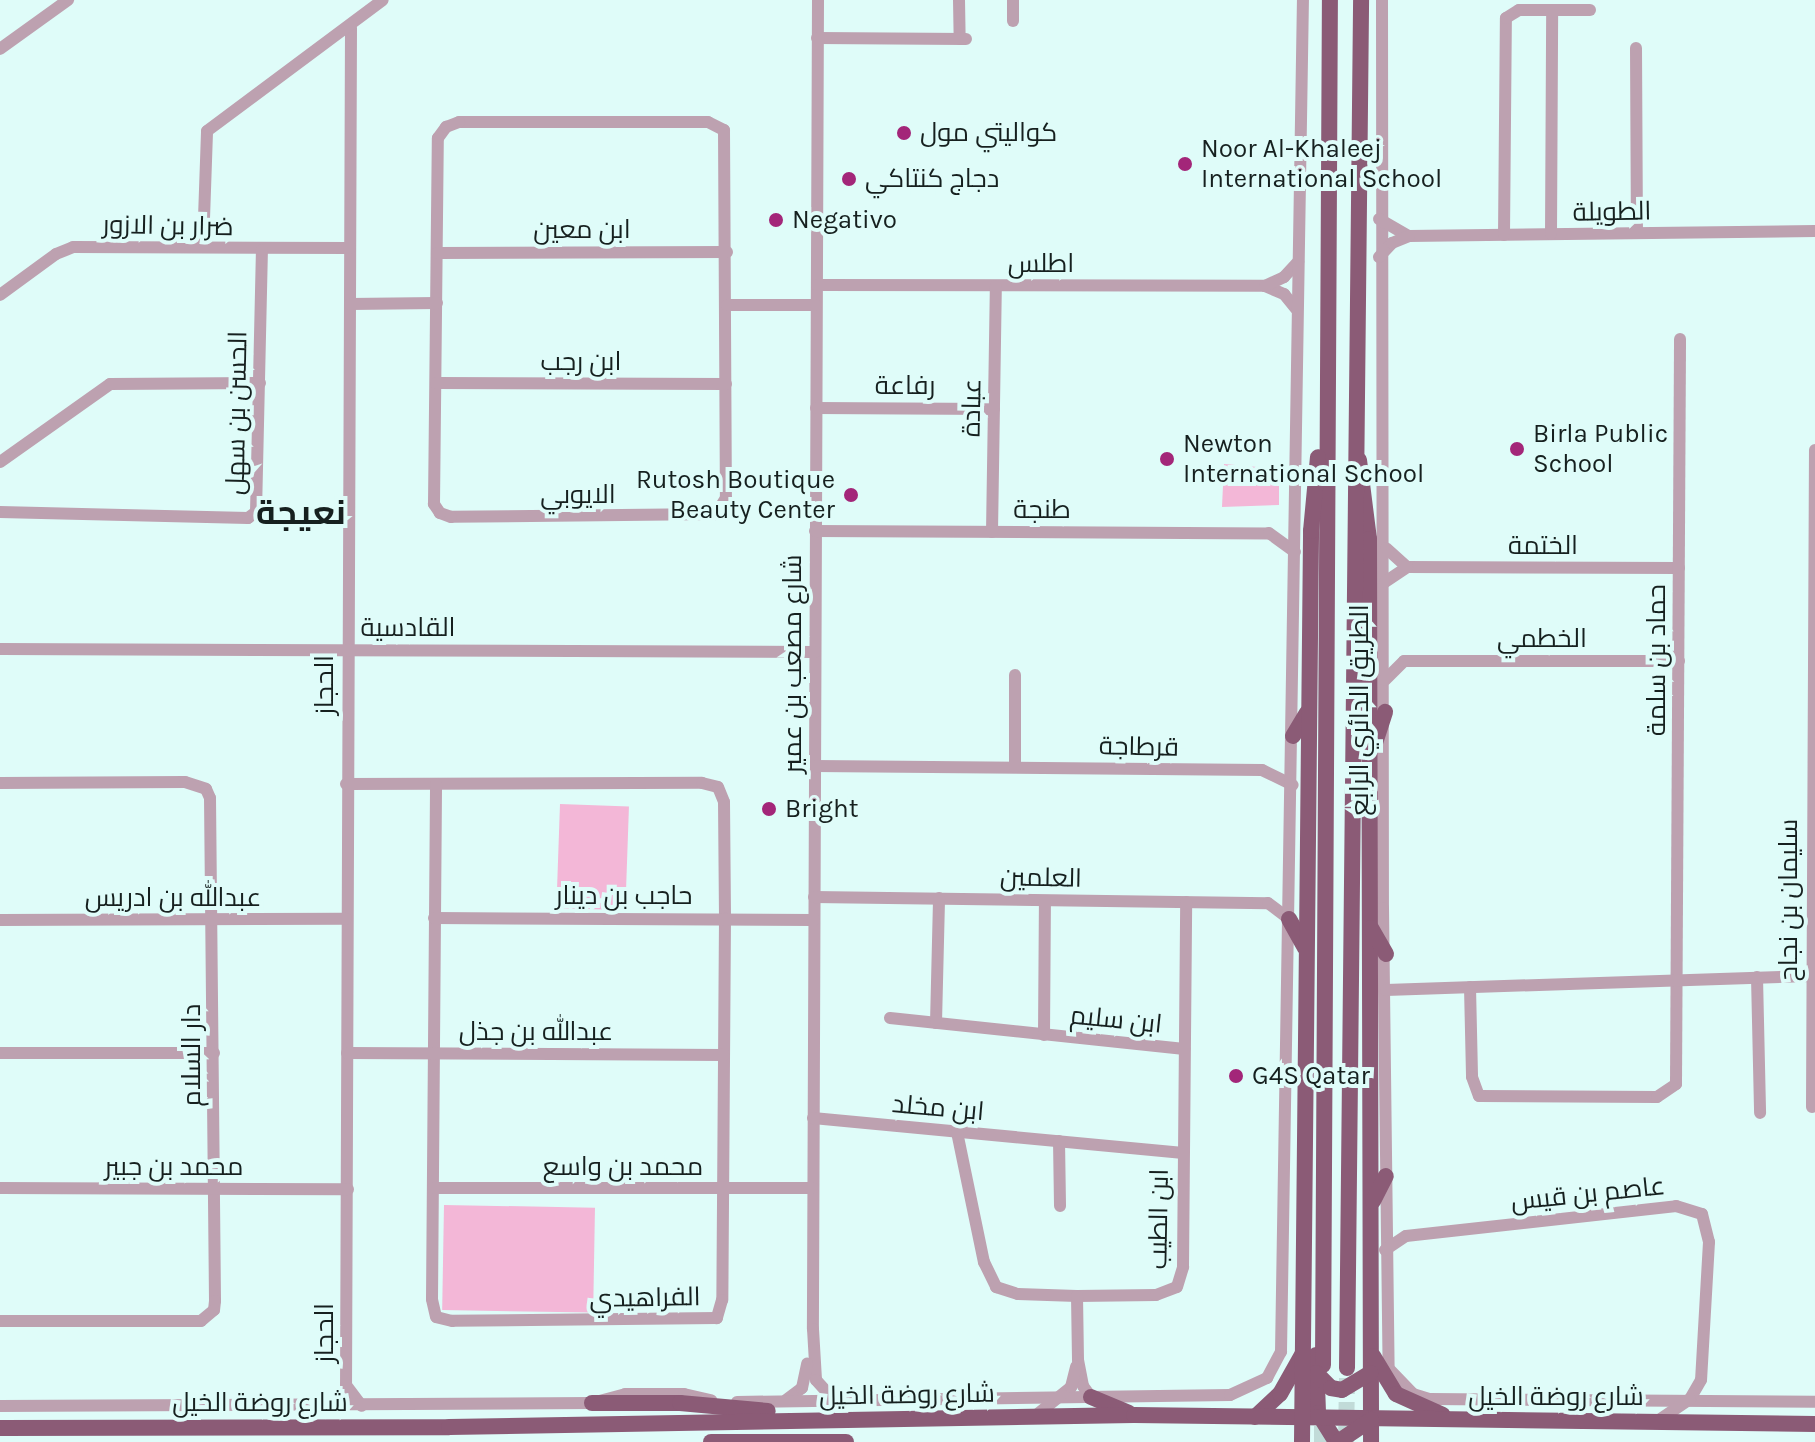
<!DOCTYPE html>
<html>
<head>
<meta charset="utf-8">
<style>
  body { margin:0 }
  #map { position:relative; width:1815px; height:1442px; overflow:hidden; background:#dffcf9; font-family:Karla,Cairo,sans-serif }
  div>[style] { position:absolute }
  .green>* { inset:0; background:#f3b7d7; transform-origin:0 0 }
  .major-tunnel>* { height:16px; margin-top:-8px; transform-origin:0; background:repeating-linear-gradient(90deg,#c1dbd8 0 16px,transparent 0 24px) }
  .minor>* { height:12px; margin:-6px; padding:0 6px; transform-origin:6px; border-radius:6px; background:#bda1b0 }
  .major>* { height:16px; margin:-8px; padding:0 8px; transform-origin:8px; border-radius:8px; background:#8b5b76 }
  .dots>* { width:22px; height:22px; translate:-50% -50%; box-sizing:border-box; border:4px solid #dffcf9; border-radius:50% }
  span { translate:-50% -50%; white-space:nowrap; text-align:center; line-height:1.15; -webkit-text-stroke:8px #dffcf9; paint-order:stroke }
  .poi-label { font-size:26px; color:#16201f }
  .left { translate:0 -50%; text-align:left }
  .right { translate:-100% -50%; text-align:right }
  .street-label { font-size:26px; color:#16201f }
  .district-label { font-size:34px; color:#16201f; font-weight:700 }
</style>
</head>
<body>
<div id="map">
  <div class="green">
    <i style="clip-path:polygon(1224px 464px,1279px 469px,1279px 505px,1222px 507px)"></i>
    <i style="left:560px;top:804px;width:69px;height:104px;rotate:2deg"></i>
    <i style="left:444px;top:1205px;width:151px;height:105px;rotate:1deg"></i>
  </div>
  <div class="major-tunnel">
    <i style="left:1322px;top:1442px;width:27px;rotate:-90deg"></i>
    <i style="left:1346px;top:1442px;width:66px;rotate:-89.1deg"></i>
  </div>
  <div class="minor">
    <i style="left:818px;top:0;width:1329px;rotate:90.22deg"></i>
    <i style="left:813px;top:1329px;width:51px;rotate:86.6deg"></i>
    <i style="left:816px;top:1380px;width:27px;rotate:48deg"></i>
    <i style="left:959px;top:0;width:39px;rotate:89deg"></i>
    <i style="left:1013px;top:0;width:21px;rotate:90deg"></i>
    <i style="left:1382px;top:0;width:908px;rotate:89.94deg"></i>
    <i style="left:1383px;top:908px;width:461px;rotate:89.3deg"></i>
    <i style="left:1389px;top:1369px;width:35px;rotate:46deg"></i>
    <i style="left:1413px;top:1394px;width:17px;rotate:17deg"></i>
    <i style="left:1429px;top:1399px;width:386px;rotate:0.4deg"></i>
    <i style="left:351px;top:28px;width:1357px;rotate:90.21deg"></i>
    <i style="left:346px;top:1385px;width:26px;rotate:53deg"></i>
    <i style="left:817px;top:38px;width:149px;rotate:0.4deg"></i>
    <i style="left:1636px;top:48px;width:185px;rotate:89.7deg"></i>
    <i style="left:0;top:49px;width:84px;rotate:-35.8deg"></i>
    <i style="left:459px;top:122px;width:249px"></i>
    <i style="left:708px;top:122px;width:18px;rotate:27deg"></i>
    <i style="left:724px;top:130px;width:368px;rotate:89.7deg"></i>
    <i style="left:726px;top:498px;width:19px;rotate:122deg"></i>
    <i style="left:716px;top:514px;width:265px;rotate:179.4deg"></i>
    <i style="left:451px;top:517px;width:12px;rotate:-160deg"></i>
    <i style="left:440px;top:513px;width:11px;rotate:-124deg"></i>
    <i style="left:434px;top:504px;width:366px;rotate:-89.4deg"></i>
    <i style="left:438px;top:138px;width:14px;rotate:-54deg"></i>
    <i style="left:446px;top:127px;width:14px;rotate:-21deg"></i>
    <i style="left:1379px;top:219px;width:34px;rotate:30deg"></i>
    <i style="left:1409px;top:236px;width:406px;rotate:-0.7deg"></i>
    <i style="left:1551px;top:234px;width:224px;rotate:-89.7deg"></i>
    <i style="left:1504px;top:235px;width:217px;rotate:-89.5deg"></i>
    <i style="left:1506px;top:18px;width:15px;rotate:-32deg"></i>
    <i style="left:1519px;top:10px;width:71px"></i>
    <i style="left:203px;top:247px;width:116px;rotate:-88deg"></i>
    <i style="left:207px;top:131px;width:219px;rotate:-36.7deg"></i>
    <i style="left:437px;top:253px;width:290px;rotate:-0.2deg"></i>
    <i style="left:1379px;top:257px;width:19px;rotate:-47deg"></i>
    <i style="left:1392px;top:243px;width:18px;rotate:-22deg"></i>
    <i style="left:817px;top:285px;width:448px;rotate:0.1deg"></i>
    <i style="left:1265px;top:286px;width:21px;rotate:23deg"></i>
    <i style="left:1284px;top:294px;width:19px;rotate:51deg"></i>
    <i style="left:1265px;top:286px;width:21px;rotate:-25deg"></i>
    <i style="left:1284px;top:277px;width:21px;rotate:-47deg"></i>
    <i style="left:0;top:295px;width:69px;rotate:-36.2deg"></i>
    <i style="left:56px;top:254px;width:18px;rotate:-22deg"></i>
    <i style="left:73px;top:247px;width:277px;rotate:0.2deg"></i>
    <i style="left:350px;top:304px;width:87px;rotate:-0.7deg"></i>
    <i style="left:727px;top:305px;width:89px"></i>
    <i style="left:436px;top:383px;width:290px;rotate:0.2deg"></i>
    <i style="left:816px;top:408px;width:178px;rotate:0.3deg"></i>
    <i style="left:0;top:462px;width:135px;rotate:-35.3deg"></i>
    <i style="left:110px;top:384px;width:150px;rotate:-0.4deg"></i>
    <i style="left:0;top:512px;width:248px;rotate:1.4deg"></i>
    <i style="left:248px;top:518px;width:10px;rotate:-37deg"></i>
    <i style="left:256px;top:512px;width:262px;rotate:-88.7deg"></i>
    <i style="left:815px;top:531px;width:454px;rotate:0.3deg"></i>
    <i style="left:1269px;top:533px;width:32px;rotate:36deg"></i>
    <i style="left:992px;top:532px;width:246px;rotate:-89.1deg"></i>
    <i style="left:1407px;top:567px;width:272px;rotate:0.2deg"></i>
    <i style="left:1385px;top:582px;width:27px;rotate:-34deg"></i>
    <i style="left:1407px;top:567px;width:28px;rotate:-138deg"></i>
    <i style="left:0;top:649px;width:815px;rotate:0.21deg"></i>
    <i style="left:1385px;top:680px;width:27px;rotate:-45deg"></i>
    <i style="left:1404px;top:661px;width:275px"></i>
    <i style="left:815px;top:766px;width:447px;rotate:0.5deg"></i>
    <i style="left:1262px;top:770px;width:34px;rotate:26deg"></i>
    <i style="left:1015px;top:767px;width:92px;rotate:-90deg"></i>
    <i style="left:0;top:783px;width:185px;rotate:-0.3deg"></i>
    <i style="left:185px;top:782px;width:22px;rotate:18deg"></i>
    <i style="left:206px;top:789px;width:10px;rotate:66deg"></i>
    <i style="left:210px;top:798px;width:503px;rotate:89.43deg"></i>
    <i style="left:215px;top:1301px;width:9px;rotate:96deg"></i>
    <i style="left:214px;top:1310px;width:17px;rotate:140deg"></i>
    <i style="left:201px;top:1321px;width:201px;rotate:180deg"></i>
    <i style="left:346px;top:784px;width:356px;rotate:-0.2deg"></i>
    <i style="left:702px;top:783px;width:16px;rotate:14deg"></i>
    <i style="left:718px;top:787px;width:16px;rotate:68deg"></i>
    <i style="left:724px;top:802px;width:116px;rotate:89.5deg"></i>
    <i style="left:725px;top:918px;width:382px;rotate:90.4deg"></i>
    <i style="left:722px;top:1300px;width:19px;rotate:106deg"></i>
    <i style="left:717px;top:1318px;width:265px;rotate:179.4deg"></i>
    <i style="left:452px;top:1321px;width:16px;rotate:-166deg"></i>
    <i style="left:436px;top:1317px;width:18px;rotate:-103deg"></i>
    <i style="left:432px;top:1299px;width:515px;rotate:-89.55deg"></i>
    <i style="left:814px;top:897px;width:454px;rotate:0.8deg"></i>
    <i style="left:1268px;top:903px;width:26px;rotate:37deg"></i>
    <i style="left:434px;top:918px;width:380px;rotate:0.3deg"></i>
    <i style="left:0;top:920px;width:346px;rotate:-0.2deg"></i>
    <i style="left:1757px;top:977px;width:136px;rotate:88.7deg"></i>
    <i style="left:1470px;top:987px;width:90px;rotate:88.7deg"></i>
    <i style="left:1472px;top:1077px;width:20px;rotate:70deg"></i>
    <i style="left:1479px;top:1096px;width:178px;rotate:0.3deg"></i>
    <i style="left:1657px;top:1097px;width:23px;rotate:-34deg"></i>
    <i style="left:1676px;top:1084px;width:745px;rotate:-89.69deg"></i>
    <i style="left:1386px;top:990px;width:425px;rotate:-1.9deg"></i>
    <i style="left:890px;top:1018px;width:296px;rotate:6deg"></i>
    <i style="left:936px;top:1023px;width:125px;rotate:-88.6deg"></i>
    <i style="left:1044px;top:1035px;width:134px;rotate:-89.6deg"></i>
    <i style="left:0;top:1053px;width:214px"></i>
    <i style="left:347px;top:1053px;width:377px;rotate:0.3deg"></i>
    <i style="left:1812px;top:1107px;width:657px;rotate:-89.74deg"></i>
    <i style="left:813px;top:1118px;width:372px;rotate:5.4deg"></i>
    <i style="left:957px;top:1132px;width:133px;rotate:78.3deg"></i>
    <i style="left:984px;top:1262px;width:28px;rotate:64deg"></i>
    <i style="left:996px;top:1287px;width:23px;rotate:18deg"></i>
    <i style="left:1018px;top:1294px;width:59px;rotate:1.9deg"></i>
    <i style="left:1077px;top:1296px;width:79px;rotate:-0.7deg"></i>
    <i style="left:1156px;top:1295px;width:22px;rotate:-21deg"></i>
    <i style="left:1177px;top:1287px;width:21px;rotate:-73deg"></i>
    <i style="left:1183px;top:1267px;width:365px;rotate:-89.5deg"></i>
    <i style="left:1059px;top:1141px;width:65px;rotate:89.1deg"></i>
    <i style="left:0;top:1188px;width:348px;rotate:0.2deg"></i>
    <i style="left:433px;top:1188px;width:380px"></i>
    <i style="left:1385px;top:1250px;width:25px;rotate:-34deg"></i>
    <i style="left:1406px;top:1236px;width:272px;rotate:-6.3deg"></i>
    <i style="left:1676px;top:1206px;width:27px;rotate:17deg"></i>
    <i style="left:1702px;top:1214px;width:29px;rotate:76deg"></i>
    <i style="left:1709px;top:1242px;width:138px;rotate:93.3deg"></i>
    <i style="left:1701px;top:1380px;width:22px;rotate:120deg"></i>
    <i style="left:1690px;top:1399px;width:41px;rotate:145.9deg"></i>
    <i style="left:1077px;top:1296px;width:64px;rotate:89.1deg"></i>
    <i style="left:1078px;top:1360px;width:26px;rotate:79deg"></i>
    <i style="left:1083px;top:1386px;width:14px;rotate:54deg"></i>
    <i style="left:786px;top:1400px;width:20px;rotate:-37deg"></i>
    <i style="left:802px;top:1388px;width:25px;rotate:-78deg"></i>
    <i style="left:737px;top:1402px;width:493px;rotate:-0.8deg"></i>
    <i style="left:1230px;top:1395px;width:41px;rotate:-24.7deg"></i>
    <i style="left:1267px;top:1378px;width:30px;rotate:-62deg"></i>
    <i style="left:1281px;top:1352px;width:1352px;rotate:-89.07deg"></i>
    <i style="left:0;top:1406px;width:592px;rotate:-0.29deg"></i>
    <i style="left:592px;top:1403px;width:34px;rotate:-15deg"></i>
    <i style="left:625px;top:1394px;width:59px"></i>
    <i style="left:684px;top:1394px;width:28px;rotate:13deg"></i>
    <i style="left:1034px;top:1417px;width:48px;rotate:-39deg"></i>
    <i style="left:1071px;top:1387px;width:21px;rotate:-76deg"></i>
  </div>
  <div class="major">
    <i style="left:1359px;top:460px;width:80px;rotate:82.8deg"></i>
    <i style="left:1369px;top:539px;width:903px;rotate:89.87deg"></i>
    <i style="left:1293px;top:736px;width:27px;rotate:-59deg"></i>
    <i style="left:1374px;top:746px;width:36px;rotate:-72deg"></i>
    <i style="left:1289px;top:919px;width:33px;rotate:61deg"></i>
    <i style="left:1371px;top:928px;width:30px;rotate:60deg"></i>
    <i style="left:1373px;top:1201px;width:28px;rotate:-63deg"></i>
    <i style="left:1316px;top:1355px;width:58px;rotate:88deg"></i>
    <i style="left:1318px;top:1413px;width:34px;rotate:58deg"></i>
    <i style="left:1373px;top:1356px;width:44px;rotate:58.8deg"></i>
    <i style="left:1396px;top:1394px;width:51px;rotate:24.1deg"></i>
    <i style="left:1323px;top:1365px;width:1365px;rotate:-89.71deg"></i>
    <i style="left:1347px;top:1368px;width:1368px;rotate:-89.41deg"></i>
    <i style="left:1316px;top:1373px;width:21px;rotate:45deg"></i>
    <i style="left:1331px;top:1388px;width:11px;rotate:10deg"></i>
    <i style="left:1342px;top:1390px;width:33px;rotate:-31deg"></i>
    <i style="left:1091px;top:1397px;width:41px;rotate:22.8deg"></i>
    <i style="left:592px;top:1403px;width:88px"></i>
    <i style="left:680px;top:1403px;width:88px;rotate:5.2deg"></i>
    <i style="left:1255px;top:1417px;width:34px;rotate:-43deg"></i>
    <i style="left:1280px;top:1394px;width:45px;rotate:-60.6deg"></i>
    <i style="left:0;top:1428px;width:449px;rotate:-0.1deg"></i>
    <i style="left:449px;top:1427px;width:685px;rotate:-1deg"></i>
    <i style="left:1134px;top:1415px;width:681px;rotate:0.76deg"></i>
    <i style="left:711px;top:1442px;width:135px"></i>
    <i style="left:1302px;top:1442px;width:911px;rotate:-89.43deg"></i>
    <i style="left:1311px;top:531px;width:74px;rotate:-84.6deg"></i>
    <i style="left:1338px;top:1442px;width:40px;rotate:-34deg"></i>
  </div>
  <div class="dots">
    <i style="left:904px;top:133px;background:#a32679"></i>
    <i style="left:1185px;top:164px;background:#a32679"></i>
    <i style="left:849px;top:179px;background:#a32679"></i>
    <i style="left:776px;top:220px;background:#a32679"></i>
    <i style="left:1517px;top:449px;background:#a32679"></i>
    <i style="left:1167px;top:459px;background:#a32679"></i>
    <i style="left:851px;top:495px;background:#a32679"></i>
    <i style="left:769px;top:809px;background:#a32679"></i>
    <i style="left:1236px;top:1076px;background:#a32679"></i>
  </div>
  <div class="poi-label">
    <span class="left" style="left:920px;top:133px">كواليتي مول</span>
    <span class="left" style="left:1201px;top:164px">Noor Al-Khaleej<br>International School</span>
    <span class="left" style="left:865px;top:179px">دجاج كنتاكي</span>
    <span class="left" style="left:792px;top:220px">Negativo</span>
    <span class="left" style="left:1533px;top:449px">Birla Public<br>School</span>
    <span class="left" style="left:1183px;top:459px">Newton<br>International School</span>
    <span class="right" style="left:835px;top:495px">Rutosh Boutique<br>Beauty Center</span>
    <span class="left" style="left:785px;top:809px">Bright</span>
    <span class="left" style="left:1252px;top:1076px">G4S Qatar</span>
  </div>
  <div class="street-label">
    <span style="left:1612px;top:212px;rotate:-1deg">الطويلة</span>
    <span style="left:168px;top:226px;rotate:1deg">ضرار بن الازور</span>
    <span style="left:582px;top:230px">ابن معين</span>
    <span style="left:1041px;top:264px">اطلس</span>
    <span style="left:581px;top:362px">ابن رجب</span>
    <span style="left:905px;top:386px">رفاعة</span>
    <span style="left:972px;top:408px;rotate:-89deg">عبادة</span>
    <span style="left:237px;top:413px;rotate:-89deg">الحسن بن سهل</span>
    <span style="left:578px;top:495px">الايوبي</span>
    <span style="left:1042px;top:510px">طنجة</span>
    <span style="left:1543px;top:546px">الختمة</span>
    <span style="left:408px;top:628px">القادسية</span>
    <span style="left:1542px;top:639px">الخطمي</span>
    <span style="left:1657px;top:660px;rotate:-90deg">حماد بن سلمة</span>
    <span style="left:793px;top:664px;rotate:-90deg">شارع مصعب بن عمير</span>
    <span style="left:325px;top:685px;rotate:-90deg">الحجاز</span>
    <span style="left:1360px;top:710px;rotate:-90deg">الطريق الدائري الرابع</span>
    <span style="left:1139px;top:747px;rotate:1deg">قرطاجة</span>
    <span style="left:1041px;top:878px;rotate:1deg">العلمين</span>
    <span style="left:624px;top:896px">حاجب بن دينار</span>
    <span style="left:173px;top:898px">عبدالله بن ادريس</span>
    <span style="left:1789px;top:900px;rotate:-90deg">سليمان بن نجاح</span>
    <span style="left:1116px;top:1020px;rotate:6deg">ابن سليم</span>
    <span style="left:536px;top:1032px">عبدالله بن جذل</span>
    <span style="left:192px;top:1055px;rotate:-90deg">دار السلام</span>
    <span style="left:938px;top:1108px;rotate:5deg">ابن مخلد</span>
    <span style="left:174px;top:1167px">محمد بن جبير</span>
    <span style="left:623px;top:1167px">محمد بن واسع</span>
    <span style="left:1588px;top:1194px;rotate:-6deg">عاصم بن قيس</span>
    <span style="left:1159px;top:1219px;rotate:-89deg">ابن الطيب</span>
    <span style="left:645px;top:1298px;rotate:-1deg">الفراهيدي</span>
    <span style="left:325px;top:1333px;rotate:-90deg">الحجاز</span>
    <span style="left:907px;top:1395px;rotate:-1deg">شارع روضة الخيل</span>
    <span style="left:1556px;top:1397px">شارع روضة الخيل</span>
    <span style="left:260px;top:1403px">شارع روضة الخيل</span>
  </div>
  <div class="district-label">
    <span style="left:301px;top:514px">نعيجة</span>
  </div>
</div>
</body>
</html>
